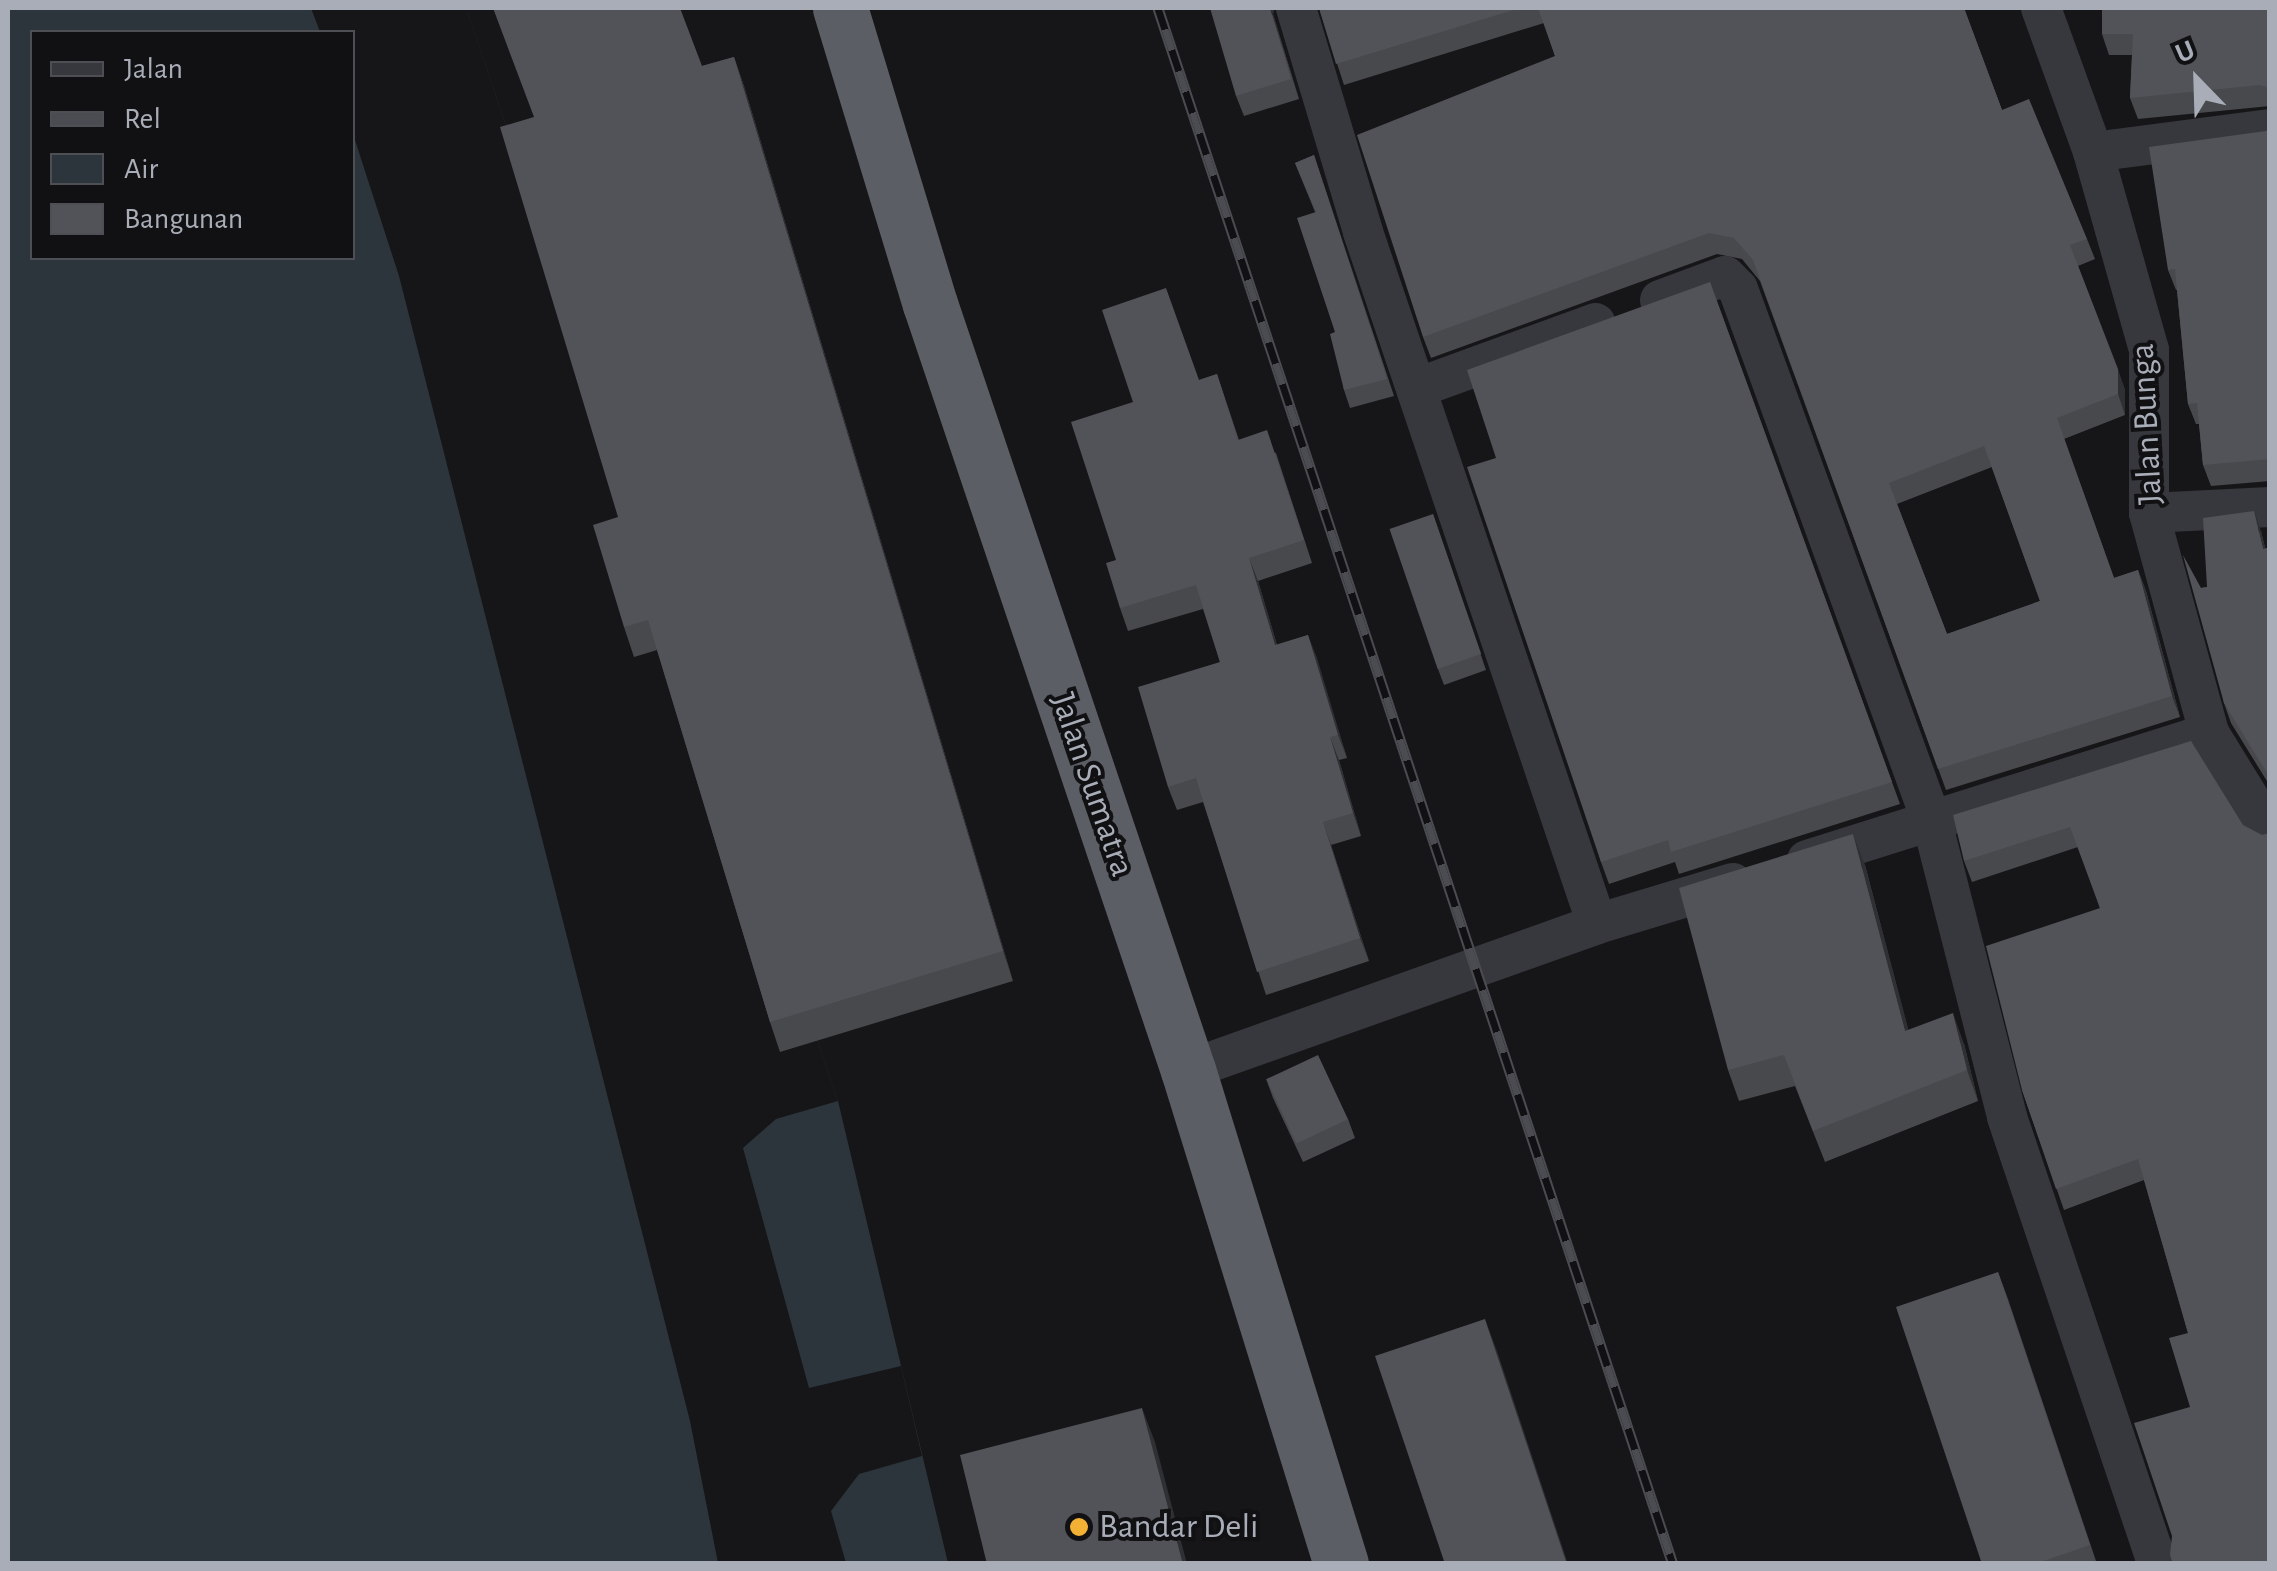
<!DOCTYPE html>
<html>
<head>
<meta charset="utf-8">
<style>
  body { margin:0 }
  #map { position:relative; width:2277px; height:1571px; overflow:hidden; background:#161618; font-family:"Alegreya Sans",sans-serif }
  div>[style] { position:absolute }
  .water>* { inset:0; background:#2c353c }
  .pier>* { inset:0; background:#161618 }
  .minor>* { height:40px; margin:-20px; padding:0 20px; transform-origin:20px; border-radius:20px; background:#37383d }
  .trunk>* { height:55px; margin:-27.5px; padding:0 27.5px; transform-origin:27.5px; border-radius:27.5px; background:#5b5e65 }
  .rail>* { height:11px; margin-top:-5.5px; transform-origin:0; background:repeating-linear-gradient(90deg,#111113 0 22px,#4a4c52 0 44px); box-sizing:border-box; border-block:2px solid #4a4c52 }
  .wall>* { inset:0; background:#47494d }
  .shaded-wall>* { inset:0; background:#2f3033 }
  .building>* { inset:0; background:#525359; transform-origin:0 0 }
  .dots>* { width:28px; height:28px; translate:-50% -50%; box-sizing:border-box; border:5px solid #111113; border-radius:50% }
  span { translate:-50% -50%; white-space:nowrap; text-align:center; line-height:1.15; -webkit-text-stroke:8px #111113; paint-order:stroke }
  .street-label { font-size:35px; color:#a8adb8 }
  .poi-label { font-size:35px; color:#a8adb8 }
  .left { translate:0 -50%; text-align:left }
  .frame { position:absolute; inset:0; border:10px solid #a8adb8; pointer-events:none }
  .legend { position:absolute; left:30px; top:30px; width:325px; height:230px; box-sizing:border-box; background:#111113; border:2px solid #4d4f55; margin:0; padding:12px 18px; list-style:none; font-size:30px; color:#a8adb8 }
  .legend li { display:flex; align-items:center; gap:20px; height:50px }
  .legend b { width:50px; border:2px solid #4d4f55 }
  .north { position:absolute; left:2147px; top:30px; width:100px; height:100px; -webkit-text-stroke:8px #111113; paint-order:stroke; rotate:337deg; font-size:28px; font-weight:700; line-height:40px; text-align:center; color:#a8adb8 }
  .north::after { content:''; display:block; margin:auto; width:35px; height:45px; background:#a8adb8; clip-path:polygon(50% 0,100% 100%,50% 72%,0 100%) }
</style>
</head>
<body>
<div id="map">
  <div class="water">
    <i style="clip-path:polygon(evenodd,8px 8px,466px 8px,838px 1101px,948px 1563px,8px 1564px,8px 8px,32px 32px,352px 32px,352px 258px,32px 258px,32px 32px)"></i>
  </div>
  <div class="pier">
    <i style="clip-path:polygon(311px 8px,466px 8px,838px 1101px,776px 1119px,743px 1148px,809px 1388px,901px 1366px,922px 1456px,859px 1474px,831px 1511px,846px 1563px,718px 1563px,690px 1421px,399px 276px,353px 134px,352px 32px,320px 32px)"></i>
  </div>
  <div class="minor">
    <i style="left:1296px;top:8px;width:234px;rotate:73.3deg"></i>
    <i style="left:1363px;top:232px;width:730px;rotate:71.32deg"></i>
    <i style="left:2041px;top:8px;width:153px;rotate:70.1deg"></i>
    <i style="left:2093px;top:152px;width:206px;rotate:74.2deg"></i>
    <i style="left:2149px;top:350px;width:163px;rotate:90deg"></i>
    <i style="left:2149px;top:513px;width:228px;rotate:74.7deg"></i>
    <i style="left:2209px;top:733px;width:116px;rotate:58.4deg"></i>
    <i style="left:2093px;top:152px;width:178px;rotate:-7.4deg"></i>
    <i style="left:1660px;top:300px;width:69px;rotate:-20.3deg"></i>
    <i style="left:1725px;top:276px;width:18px;rotate:45deg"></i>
    <i style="left:1738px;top:289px;width:567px;rotate:70deg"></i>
    <i style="left:1932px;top:822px;width:304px;rotate:75.7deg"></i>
    <i style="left:2007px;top:1117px;width:471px;rotate:71.4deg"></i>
    <i style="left:1417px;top:388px;width:190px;rotate:-20deg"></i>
    <i style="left:2149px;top:513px;width:121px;rotate:-2.8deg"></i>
    <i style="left:1807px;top:860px;width:422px;rotate:-17.5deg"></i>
    <i style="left:1188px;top:1070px;width:434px;rotate:-19.6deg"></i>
    <i style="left:1597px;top:924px;width:142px;rotate:-16.8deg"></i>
  </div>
  <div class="trunk">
    <i style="left:840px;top:8px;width:309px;rotate:73.1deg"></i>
    <i style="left:930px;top:304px;width:808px;rotate:71.39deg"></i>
    <i style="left:1188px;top:1070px;width:517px;rotate:72.79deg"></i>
  </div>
  <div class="rail">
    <i style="left:1158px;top:8px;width:1639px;rotate:71.69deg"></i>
  </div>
  <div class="wall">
    <i style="clip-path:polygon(evenodd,1319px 8px,1964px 8px,2002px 110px,2087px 239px,2095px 259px,2078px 266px,2125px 390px,2125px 415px,2064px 439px,2114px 578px,2138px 570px,2146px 591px,2180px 717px,1946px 790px,1760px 281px,1742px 259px,1717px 254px,1431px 358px,1423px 337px,1555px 56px,1544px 23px,1344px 85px,1319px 8px,1992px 467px,2040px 601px,1947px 634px,1897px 504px,1992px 467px)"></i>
    <i style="clip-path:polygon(2270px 8px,2270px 106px,2138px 119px,2130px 98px,2132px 55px,2109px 55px,2102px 34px)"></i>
    <i style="clip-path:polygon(1273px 14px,1299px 99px,1244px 116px,1236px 96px)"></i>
    <i style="clip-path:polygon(734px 57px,744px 86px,1013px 981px,780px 1052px,770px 1022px,657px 650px,634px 657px,624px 627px,618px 517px,702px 66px)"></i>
    <i style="clip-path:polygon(2270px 129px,2270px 481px,2211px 486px,2203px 465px,2199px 424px,2196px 424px,2188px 404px,2177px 290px,2176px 290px,2168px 270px)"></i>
    <i style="clip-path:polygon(1314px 155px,1394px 396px,1350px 408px,1344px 390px,1335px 332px,1315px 212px,1295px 163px)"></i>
    <i style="clip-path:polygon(1710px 282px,1900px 804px,1679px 874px,1675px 862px,1609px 884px,1601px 862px,1496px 458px)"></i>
    <i style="clip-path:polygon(1217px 374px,1239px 440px,1276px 453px,1312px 563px,1258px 581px,1277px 645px,1308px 635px,1347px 758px,1339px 760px,1361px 836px,1331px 845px,1369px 961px,1266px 995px,1203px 802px,1177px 810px,1168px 787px,1220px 662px,1203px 609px,1128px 631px,1120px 608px,1116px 560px,1199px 380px)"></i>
    <i style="clip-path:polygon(1433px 514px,1486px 670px,1444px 685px,1438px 669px)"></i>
    <i style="clip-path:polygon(2261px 531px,2265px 548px,2270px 548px,2270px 786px,2231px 723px,2224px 703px,2201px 588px,2207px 587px)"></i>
    <i style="clip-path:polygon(2191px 741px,2190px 1407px,2188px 1333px,2144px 1180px,2064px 1210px,2022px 1090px,2100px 908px,2078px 847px,1972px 882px,1964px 861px)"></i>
    <i style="clip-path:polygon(1865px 865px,1908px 1030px,1964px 1044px,1978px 1101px,1825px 1162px,1795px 1086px,1739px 1101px,1728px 1070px)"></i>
    <i style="clip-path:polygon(1266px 1079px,1348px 1119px,1355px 1138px,1303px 1162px,1273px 1098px)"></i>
    <i style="clip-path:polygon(1998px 1272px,2008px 1299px,2097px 1564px,1982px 1564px)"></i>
  </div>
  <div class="shaded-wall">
    <i style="clip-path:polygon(1270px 8px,1275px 8px,1273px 14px,1299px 99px)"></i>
    <i style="clip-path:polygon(734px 57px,744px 86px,1013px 981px,1003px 951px)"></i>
    <i style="clip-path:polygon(2118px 369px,2125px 390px,2125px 415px,2118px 394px)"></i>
    <i style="clip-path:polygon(2254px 511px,2261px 531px,2270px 568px,2263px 549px)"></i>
    <i style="clip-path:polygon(1249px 558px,1258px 581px,1284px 668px,1275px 645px)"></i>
    <i style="clip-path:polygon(2138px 570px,2146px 591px,2180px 717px,2172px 696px)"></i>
    <i style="clip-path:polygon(1308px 635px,1317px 658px,1347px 758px,1338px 735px)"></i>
    <i style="clip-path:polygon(1330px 737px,1339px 760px,1361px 836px,1353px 813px)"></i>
    <i style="clip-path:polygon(1323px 822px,1331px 845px,1369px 961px,1360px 938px)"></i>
    <i style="clip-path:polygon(1853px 834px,1865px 865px,1917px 1062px,1905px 1031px)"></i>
    <i style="clip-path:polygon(1953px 1013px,1964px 1044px,1978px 1101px,1967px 1070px)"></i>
    <i style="clip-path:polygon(1485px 1319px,1498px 1354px,1568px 1564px,1567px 1564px)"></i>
    <i style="clip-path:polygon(1142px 1408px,1155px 1442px,1187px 1564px,1183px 1564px)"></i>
  </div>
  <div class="building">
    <i style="clip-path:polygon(493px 8px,680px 8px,702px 66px,734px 57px,1003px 951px,770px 1022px,648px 620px,624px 627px,593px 525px,618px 517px,500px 127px,534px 117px)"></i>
    <i style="clip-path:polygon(1210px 8px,1270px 8px,1291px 79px,1236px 96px)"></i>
    <i style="clip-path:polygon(1319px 8px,1520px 8px,1336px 64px)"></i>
    <i style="clip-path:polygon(evenodd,1538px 8px,1964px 8px,2002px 110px,2029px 99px,2087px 239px,2070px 245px,2118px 369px,2118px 394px,2057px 418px,2114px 578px,2138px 570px,2172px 696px,1938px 769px,1753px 260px,1734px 238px,1709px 233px,1423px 337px,1357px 135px,1555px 56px,1538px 8px,1984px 446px,2040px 601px,1947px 634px,1889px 483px,1984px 446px)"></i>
    <i style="clip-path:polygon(2102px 8px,2270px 8px,2270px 88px,2260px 85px,2130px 98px,2133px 34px,2102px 34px)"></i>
    <i style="clip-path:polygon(2270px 129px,2270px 459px,2203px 465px,2197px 403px,2188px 404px,2175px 269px,2168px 270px,2149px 147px,2266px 131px)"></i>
    <i style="clip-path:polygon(1314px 155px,1387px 379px,1344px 390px,1330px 334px,1335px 332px,1297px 218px,1316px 212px,1295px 163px)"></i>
    <i style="clip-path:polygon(1710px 282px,1892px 782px,1671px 852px,1668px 840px,1601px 862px,1467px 467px,1496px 458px,1467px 370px)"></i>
    <i style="clip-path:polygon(1166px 288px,1199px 380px,1217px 374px,1238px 440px,1267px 430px,1304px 540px,1249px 558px,1275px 645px,1308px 635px,1338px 735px,1330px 737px,1353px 813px,1323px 822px,1360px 938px,1257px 972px,1196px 778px,1168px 787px,1138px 687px,1220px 662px,1196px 585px,1120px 608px,1106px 563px,1116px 560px,1071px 422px,1133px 402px,1102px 310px)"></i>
    <i style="clip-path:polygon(2254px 511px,2263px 549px,2270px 548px,2270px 778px,2224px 703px,2183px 555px,2201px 588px,2207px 587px,2203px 518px)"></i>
    <i style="left:1433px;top:514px;width:148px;height:46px;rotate:71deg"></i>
    <i style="clip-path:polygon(2191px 741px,2243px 825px,2262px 835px,2270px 833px,2270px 1564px,2173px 1564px,2170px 1555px,2172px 1536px,2134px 1423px,2190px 1407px,2169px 1338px,2188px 1333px,2138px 1159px,2056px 1189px,2022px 1090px,1986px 946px,2100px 908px,2070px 827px,1964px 861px,1953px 815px)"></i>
    <i style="clip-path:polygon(1853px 834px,1905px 1031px,1953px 1013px,1967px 1070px,1813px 1131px,1784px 1055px,1728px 1070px,1679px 888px)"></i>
    <i style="left:1318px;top:1055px;width:71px;height:57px;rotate:65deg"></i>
    <i style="clip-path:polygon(1998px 1272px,2090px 1545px,2035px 1564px,1982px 1564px,1896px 1307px)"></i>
    <i style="clip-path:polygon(1485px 1319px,1567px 1564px,1445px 1564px,1375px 1356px)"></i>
    <i style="clip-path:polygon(1142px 1408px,1183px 1564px,987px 1564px,960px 1455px)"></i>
  </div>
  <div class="dots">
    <i style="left:1079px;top:1527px;background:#f2b134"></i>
  </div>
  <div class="street-label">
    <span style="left:2147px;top:424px;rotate:-93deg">Jalan Bunga</span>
    <span style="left:1092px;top:785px;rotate:71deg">Jalan Sumatra</span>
  </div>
  <div class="poi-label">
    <span class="left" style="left:1099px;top:1527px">Bandar Deli</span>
  </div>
  <div class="frame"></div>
  <ul class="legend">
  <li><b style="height:12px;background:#37383d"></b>Jalan</li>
  <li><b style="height:12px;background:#4a4c52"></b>Rel</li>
  <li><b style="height:28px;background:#2c353c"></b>Air</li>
  <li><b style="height:28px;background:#525359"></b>Bangunan</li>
  </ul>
  <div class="north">U</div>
</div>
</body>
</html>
